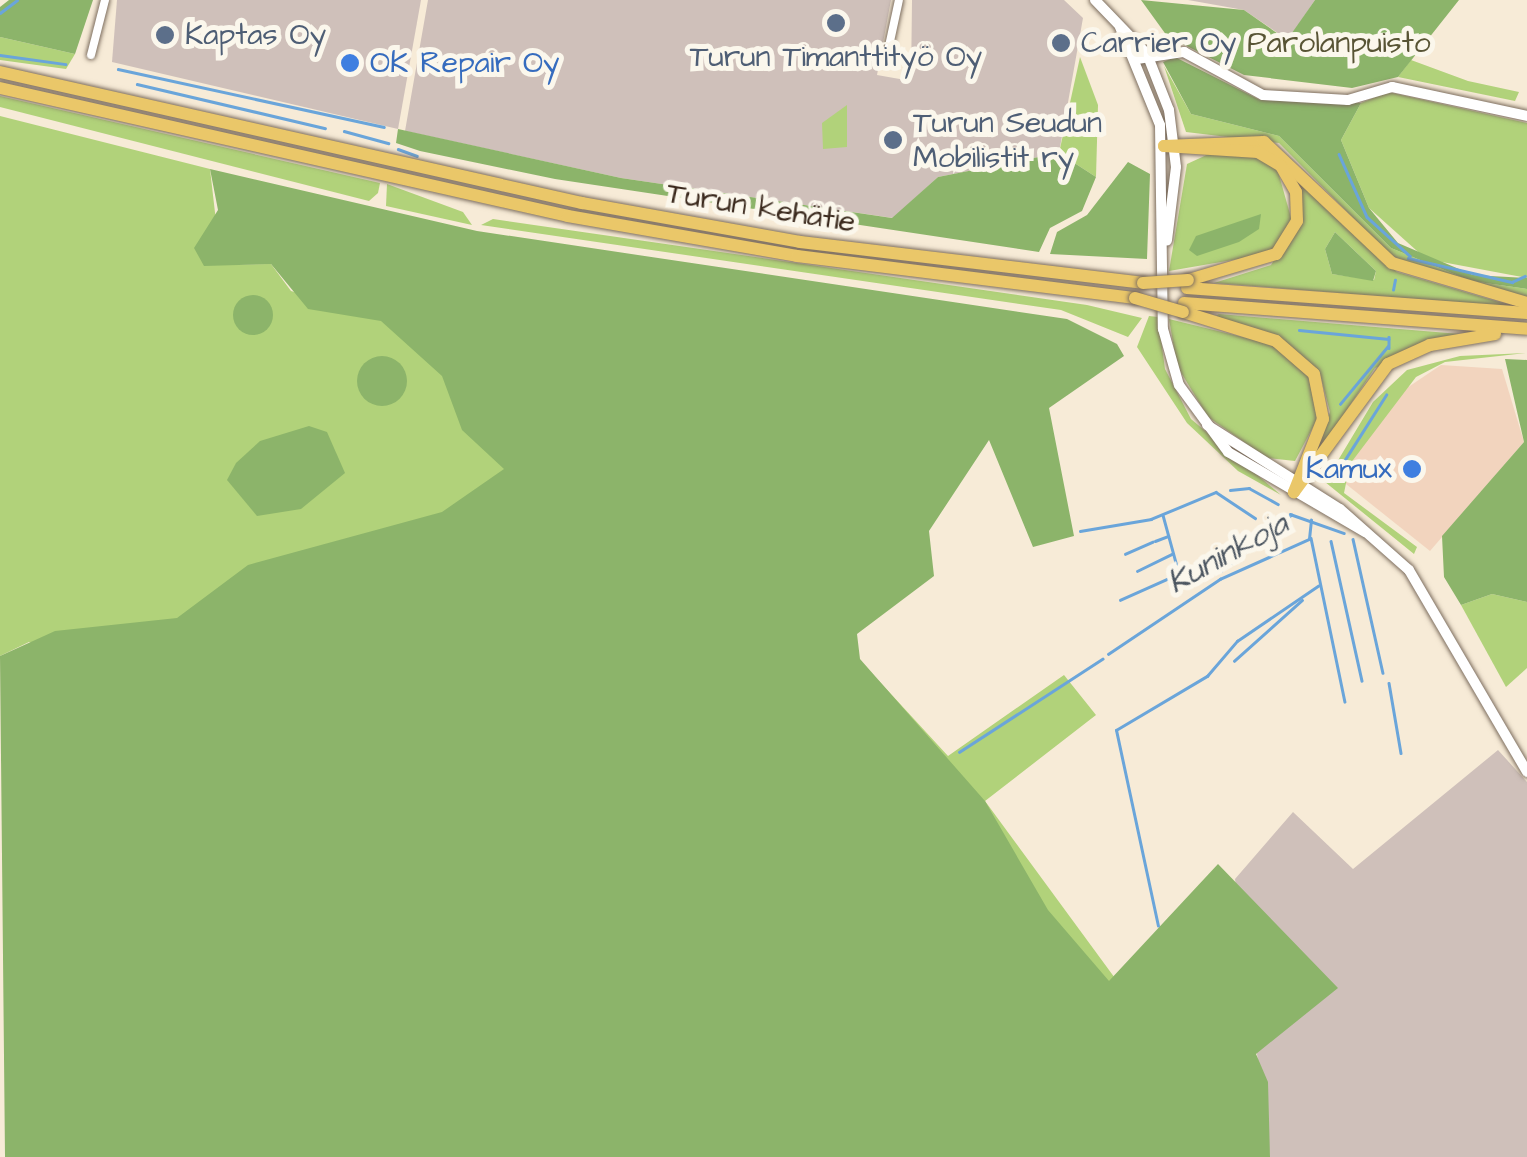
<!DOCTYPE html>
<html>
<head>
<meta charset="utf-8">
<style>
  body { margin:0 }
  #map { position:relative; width:1527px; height:1157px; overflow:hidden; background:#f7ebd7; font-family:"Architects Daughter",sans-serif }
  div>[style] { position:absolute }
  .built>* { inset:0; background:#f2d4be }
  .industrial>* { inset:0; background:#cfc0ba }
  .green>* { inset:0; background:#b1d27a }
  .forest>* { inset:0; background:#8cb46a }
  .round { border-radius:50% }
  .stream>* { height:2.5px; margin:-1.25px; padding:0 1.25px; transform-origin:1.25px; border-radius:1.25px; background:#6aa5da }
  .roads { filter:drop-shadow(0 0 2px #7d6e5f) drop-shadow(0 0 2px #7d6e5f) }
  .minor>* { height:8px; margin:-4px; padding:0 4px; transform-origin:4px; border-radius:4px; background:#fff }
  .tertiary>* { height:10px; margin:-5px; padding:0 5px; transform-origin:5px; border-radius:5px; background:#fff }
  .trunk>* { height:12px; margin:-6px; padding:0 6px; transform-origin:6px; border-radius:6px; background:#eac769 }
  .bridges { filter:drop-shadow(0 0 2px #7d6e5f) drop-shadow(0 0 2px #7d6e5f) }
  .trunk-bridge>* { height:12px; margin:-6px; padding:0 6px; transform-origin:6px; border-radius:6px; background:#eac769 }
  .dots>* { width:28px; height:28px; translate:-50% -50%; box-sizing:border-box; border:5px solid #fbf7ec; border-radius:50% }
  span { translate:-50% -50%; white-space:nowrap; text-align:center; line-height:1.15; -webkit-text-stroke:10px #fbf7ec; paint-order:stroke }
  .service-label { font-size:30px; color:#4e5e75 }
  .left { translate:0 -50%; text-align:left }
  .park-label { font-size:30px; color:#585435 }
  .shop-label { font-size:30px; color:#366cbe }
  .right { translate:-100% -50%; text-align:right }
  .street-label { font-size:30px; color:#3b2a1e }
  .water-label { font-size:32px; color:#4b5560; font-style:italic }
</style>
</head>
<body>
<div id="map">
  <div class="built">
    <i style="clip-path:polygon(1441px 365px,1502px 369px,1524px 442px,1430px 551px,1341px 480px,1386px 402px)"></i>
  </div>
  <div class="industrial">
    <i style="clip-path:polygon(117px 0,421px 0,398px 129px,112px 62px)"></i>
    <i style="clip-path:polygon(428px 0,891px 0,877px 75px,911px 81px,912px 0,1064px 0,1083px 18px,1059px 153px,938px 177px,893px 218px,621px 178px,405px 131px)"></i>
    <i style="clip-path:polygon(1188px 0,1315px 0,1288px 40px,1244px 10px)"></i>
    <i style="clip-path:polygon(1498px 750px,1527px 782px,1527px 1157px,1270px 1157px,1235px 879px,1293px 812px,1353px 869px)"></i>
  </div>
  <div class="green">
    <i style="clip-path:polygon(0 37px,75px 54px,66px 69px,0 60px)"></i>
    <i style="clip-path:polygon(1080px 57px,1098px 105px,1096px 177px,1059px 153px)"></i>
    <i style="clip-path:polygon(1411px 60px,1468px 81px,1519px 92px,1515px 101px,1398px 77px)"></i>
    <i style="clip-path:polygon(1164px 66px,1191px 114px,1279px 136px,1391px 248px,1471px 281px,1527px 289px,1527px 297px,1419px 271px,1388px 253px,1279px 143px,1186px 132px)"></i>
    <i style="clip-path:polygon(1388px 92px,1527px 123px,1527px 278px,1426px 259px,1369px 208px,1341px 140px,1361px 103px)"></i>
    <i style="clip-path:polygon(0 96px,380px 183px,378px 193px,369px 201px,0 107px)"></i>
    <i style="clip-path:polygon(847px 105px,847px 147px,823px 149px,822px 123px)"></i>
    <i style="clip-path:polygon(0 116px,210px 169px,221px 265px,271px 264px,291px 291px,410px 326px,499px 459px,879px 681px,948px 756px,1064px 675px,1096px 715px,985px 801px,1120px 985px,29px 642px,0 656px)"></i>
    <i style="clip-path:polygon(evenodd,1239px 143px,1260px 146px,1280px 156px,1397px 272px,1516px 307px,1214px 283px,1271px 265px,1302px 217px,1296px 181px,1273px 154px,1192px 144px,1239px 143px,1335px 232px,1376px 271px,1374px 280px,1332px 274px,1325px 249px,1335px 232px)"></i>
    <i style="clip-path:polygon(1213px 152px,1249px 154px,1277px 168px,1292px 221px,1273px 253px,1169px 271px,1187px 164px)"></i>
    <i style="clip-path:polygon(387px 184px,463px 212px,472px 225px,386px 206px)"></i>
    <i style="clip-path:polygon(493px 219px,1087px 305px,1142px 318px,1128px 337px,1061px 310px,481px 225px)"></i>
    <i style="clip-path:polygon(1149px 316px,1158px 317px,1165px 369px,1191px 419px,1281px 495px,1238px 471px,1187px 423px,1137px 347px)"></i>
    <i style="clip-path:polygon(1216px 316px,1219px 314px,1460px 334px,1375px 368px,1313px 460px,1330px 412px,1320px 374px,1281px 340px)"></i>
    <i style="clip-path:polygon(1169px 319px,1271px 344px,1308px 371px,1320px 414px,1295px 461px,1267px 458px,1208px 417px,1177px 366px)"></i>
    <i style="clip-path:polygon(1527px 353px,1445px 362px,1416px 377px,1350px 464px,1344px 493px,1417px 547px,1414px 554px,1325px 482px,1373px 402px,1407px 370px,1460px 356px)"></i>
    <i style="clip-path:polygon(1492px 594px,1527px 602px,1527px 668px,1506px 687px,1461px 605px)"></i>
  </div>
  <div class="forest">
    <i style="clip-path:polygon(9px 0,93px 0,75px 54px,0 37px,0 7px)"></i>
    <i style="clip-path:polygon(1141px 0,1244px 10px,1287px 40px,1315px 0,1459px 0,1398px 77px,1352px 88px,1244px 75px,1167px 36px)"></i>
    <i style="clip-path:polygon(1175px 57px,1260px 100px,1361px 103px,1341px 140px,1369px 208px,1398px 243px,1473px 275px,1527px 278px,1527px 289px,1471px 281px,1391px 248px,1279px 136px,1191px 114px,1163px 62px)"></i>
    <i style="clip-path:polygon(398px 129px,621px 178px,892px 218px,938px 177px,1059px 153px,1096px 177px,1082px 211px,1050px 228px,1039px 252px,555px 179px,420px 151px,396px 143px)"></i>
    <i style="clip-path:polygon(1128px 162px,1150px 174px,1147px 259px,1050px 254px,1057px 232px,1087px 215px)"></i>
    <i style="clip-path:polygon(210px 169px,477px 231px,1067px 319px,1117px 344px,1124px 356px,1049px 408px,1074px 536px,1033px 547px,989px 440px,929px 531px,934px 576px,857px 634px,860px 659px,985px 801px,1048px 910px,1109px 981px,1218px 864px,1338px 988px,1256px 1054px,1268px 1082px,1270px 1157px,5px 1157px,0 656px,55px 631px,177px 618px,248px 565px,442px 512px,504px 469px,462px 430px,442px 376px,381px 321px,308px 309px,271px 264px,204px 266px,194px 248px,218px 210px)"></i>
    <i style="clip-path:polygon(1261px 214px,1259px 229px,1239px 242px,1197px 256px,1189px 250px,1196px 236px)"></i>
    <i style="clip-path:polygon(1335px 232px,1376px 271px,1373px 281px,1332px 274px,1325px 249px)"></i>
    <i class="round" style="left:233px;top:295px;width:40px;height:40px"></i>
    <i class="round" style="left:357px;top:356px;width:50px;height:50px"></i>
    <i style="clip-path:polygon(1505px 359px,1527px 360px,1527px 602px,1492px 594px,1461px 605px,1444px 577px,1442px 536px,1524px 442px)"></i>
    <i style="clip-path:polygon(309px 426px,327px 432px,345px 473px,301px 509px,257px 516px,227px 480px,236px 463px,260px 441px)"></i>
  </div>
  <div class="stream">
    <i style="left:0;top:13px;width:21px;rotate:-37deg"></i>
    <i style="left:0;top:55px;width:66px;rotate:7.9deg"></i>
    <i style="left:118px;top:69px;width:272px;rotate:12.3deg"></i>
    <i style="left:137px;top:84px;width:193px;rotate:13.2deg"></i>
    <i style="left:344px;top:131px;width:46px;rotate:15.3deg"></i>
    <i style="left:398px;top:149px;width:20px;rotate:20deg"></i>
    <i style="left:1339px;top:154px;width:69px;rotate:66deg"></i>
    <i style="left:1367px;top:217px;width:58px;rotate:42.2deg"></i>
    <i style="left:1408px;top:258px;width:107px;rotate:13deg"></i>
    <i style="left:1512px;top:282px;width:14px;rotate:-25deg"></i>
    <i style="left:1393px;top:290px;width:10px;rotate:-79deg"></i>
    <i style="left:1299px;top:330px;width:90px;rotate:5.7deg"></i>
    <i style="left:1389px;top:337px;width:11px;rotate:90deg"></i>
    <i style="left:1340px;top:404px;width:75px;rotate:-50.4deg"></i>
    <i style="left:1332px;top:480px;width:101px;rotate:-57.6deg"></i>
    <i style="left:1230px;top:490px;width:19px;rotate:-6deg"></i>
    <i style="left:1249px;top:488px;width:33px;rotate:29deg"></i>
    <i style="left:1290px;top:514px;width:57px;rotate:19.4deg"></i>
    <i style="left:1163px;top:515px;width:68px;rotate:74.7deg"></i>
    <i style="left:1080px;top:531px;width:72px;rotate:-9.6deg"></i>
    <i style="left:1151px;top:519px;width:70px;rotate:-22.6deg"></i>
    <i style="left:1216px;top:492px;width:47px;rotate:33.7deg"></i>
    <i style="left:1311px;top:538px;width:167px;rotate:78.3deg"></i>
    <i style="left:1353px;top:539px;width:137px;rotate:77.4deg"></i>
    <i style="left:1155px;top:541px;width:14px;rotate:-21deg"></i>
    <i style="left:1331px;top:541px;width:143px;rotate:77.5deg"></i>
    <i style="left:1125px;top:554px;width:30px;rotate:-24deg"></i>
    <i style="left:1137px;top:571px;width:39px;rotate:-26deg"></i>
    <i style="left:1221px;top:571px;width:90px;rotate:-38.7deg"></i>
    <i style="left:1120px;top:600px;width:64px;rotate:-24.1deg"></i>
    <i style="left:1108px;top:654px;width:135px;rotate:-33.8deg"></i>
    <i style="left:1220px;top:579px;width:98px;rotate:-24.2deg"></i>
    <i style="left:1309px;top:539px;width:19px;rotate:-84deg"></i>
    <i style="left:1234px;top:661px;width:91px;rotate:-41.9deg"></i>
    <i style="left:1389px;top:683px;width:71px;rotate:80.3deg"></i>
    <i style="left:959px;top:752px;width:171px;rotate:-33deg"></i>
    <i style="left:1158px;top:926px;width:200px;rotate:-102.1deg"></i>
    <i style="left:1116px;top:730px;width:106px;rotate:-30.7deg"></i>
    <i style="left:1207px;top:676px;width:46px;rotate:-49.4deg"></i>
    <i style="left:1237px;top:641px;width:98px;rotate:-34.2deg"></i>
  </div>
  <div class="roads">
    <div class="minor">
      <i style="left:91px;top:55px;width:57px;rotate:-75.7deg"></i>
      <i style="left:886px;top:60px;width:61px;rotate:-77.8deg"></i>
    </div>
    <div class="tertiary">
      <i style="left:1095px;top:0;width:75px;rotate:46.1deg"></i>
      <i style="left:1147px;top:54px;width:60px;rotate:68.6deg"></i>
      <i style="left:1169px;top:110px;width:57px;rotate:83deg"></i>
      <i style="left:1176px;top:167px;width:74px;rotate:97deg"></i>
      <i style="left:1120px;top:27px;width:106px;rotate:67.8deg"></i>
      <i style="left:1160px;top:125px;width:204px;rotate:89.2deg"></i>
      <i style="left:1163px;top:329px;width:58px;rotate:74.1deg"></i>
      <i style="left:1179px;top:385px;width:83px;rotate:53.8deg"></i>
      <i style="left:1228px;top:452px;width:159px;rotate:30.3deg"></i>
      <i style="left:1137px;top:59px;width:48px;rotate:-8.5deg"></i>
      <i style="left:1184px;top:52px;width:90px;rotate:28.6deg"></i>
      <i style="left:1263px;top:95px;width:85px;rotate:3.4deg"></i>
      <i style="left:1348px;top:100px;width:46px;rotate:-16.5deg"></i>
      <i style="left:1392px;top:87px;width:138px;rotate:12.1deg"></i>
      <i style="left:1207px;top:425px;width:157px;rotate:32.3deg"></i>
      <i style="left:1340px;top:509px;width:92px;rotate:41.5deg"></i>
      <i style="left:1409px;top:570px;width:234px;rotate:59.7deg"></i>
    </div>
    <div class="trunk">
      <i style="left:0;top:72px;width:597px;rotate:12.69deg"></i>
      <i style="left:582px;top:203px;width:221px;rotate:10.1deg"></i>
      <i style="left:800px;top:242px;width:345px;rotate:6.8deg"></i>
      <i style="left:0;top:88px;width:582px;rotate:12.7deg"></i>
      <i style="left:568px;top:216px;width:232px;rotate:9.9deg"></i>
      <i style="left:797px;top:256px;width:341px;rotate:7.1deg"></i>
      <i style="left:1164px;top:146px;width:100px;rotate:-2.3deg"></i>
      <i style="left:1264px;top:142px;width:176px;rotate:43.4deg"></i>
      <i style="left:1392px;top:263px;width:141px;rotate:16.5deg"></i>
      <i style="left:1164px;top:146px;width:94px;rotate:3.7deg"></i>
      <i style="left:1258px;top:152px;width:27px;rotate:31deg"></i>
      <i style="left:1281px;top:166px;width:30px;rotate:60deg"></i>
      <i style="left:1296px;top:192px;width:29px;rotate:88deg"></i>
      <i style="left:1297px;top:221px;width:39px;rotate:122deg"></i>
      <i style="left:1276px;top:254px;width:92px;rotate:163.5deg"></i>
      <i style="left:1187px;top:288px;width:341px;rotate:4.2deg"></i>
      <i style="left:1184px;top:303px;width:344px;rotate:4.3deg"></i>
      <i style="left:1183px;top:312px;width:97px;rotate:17.3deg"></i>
      <i style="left:1276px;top:341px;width:50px;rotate:41deg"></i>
      <i style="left:1314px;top:374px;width:46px;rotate:78.7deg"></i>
      <i style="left:1323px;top:419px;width:79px;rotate:111.7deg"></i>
      <i style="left:1294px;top:492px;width:159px;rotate:-53.7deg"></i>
      <i style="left:1388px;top:364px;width:46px;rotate:-24.3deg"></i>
      <i style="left:1430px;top:345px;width:66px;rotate:-9.6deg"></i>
    </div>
  </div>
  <div class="bridges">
    <div class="trunk-bridge">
      <i style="left:1143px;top:283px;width:45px;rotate:-3.8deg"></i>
      <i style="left:1135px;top:298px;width:50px;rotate:16.3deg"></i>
    </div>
  </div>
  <div class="dots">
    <i style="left:836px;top:23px;background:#5c6f8a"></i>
    <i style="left:165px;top:35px;background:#5c6f8a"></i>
    <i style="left:1061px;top:43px;background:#5c6f8a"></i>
    <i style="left:350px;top:63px;background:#3f7fe0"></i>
    <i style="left:893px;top:140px;background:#5c6f8a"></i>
    <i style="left:1412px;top:469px;background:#3f7fe0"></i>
  </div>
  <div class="service-label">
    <span class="left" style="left:185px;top:35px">Kaptas Oy</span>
    <span class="left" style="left:1081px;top:43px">Carrier Oy</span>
    <span style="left:836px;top:57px">Turun Timanttityö Oy</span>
    <span class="left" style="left:913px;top:140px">Turun Seudun<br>Mobilistit ry</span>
  </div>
  <div class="park-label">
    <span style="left:1339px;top:43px">Parolanpuisto</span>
  </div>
  <div class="shop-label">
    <span class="left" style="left:370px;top:63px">OK Repair Oy</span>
    <span class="right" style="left:1392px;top:469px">Kamux</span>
  </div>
  <div class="street-label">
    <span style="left:761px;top:208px;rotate:9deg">Turun kehätie</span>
  </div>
  <div class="water-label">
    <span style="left:1228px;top:554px;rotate:-29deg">Kuninkoja</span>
  </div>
</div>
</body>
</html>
